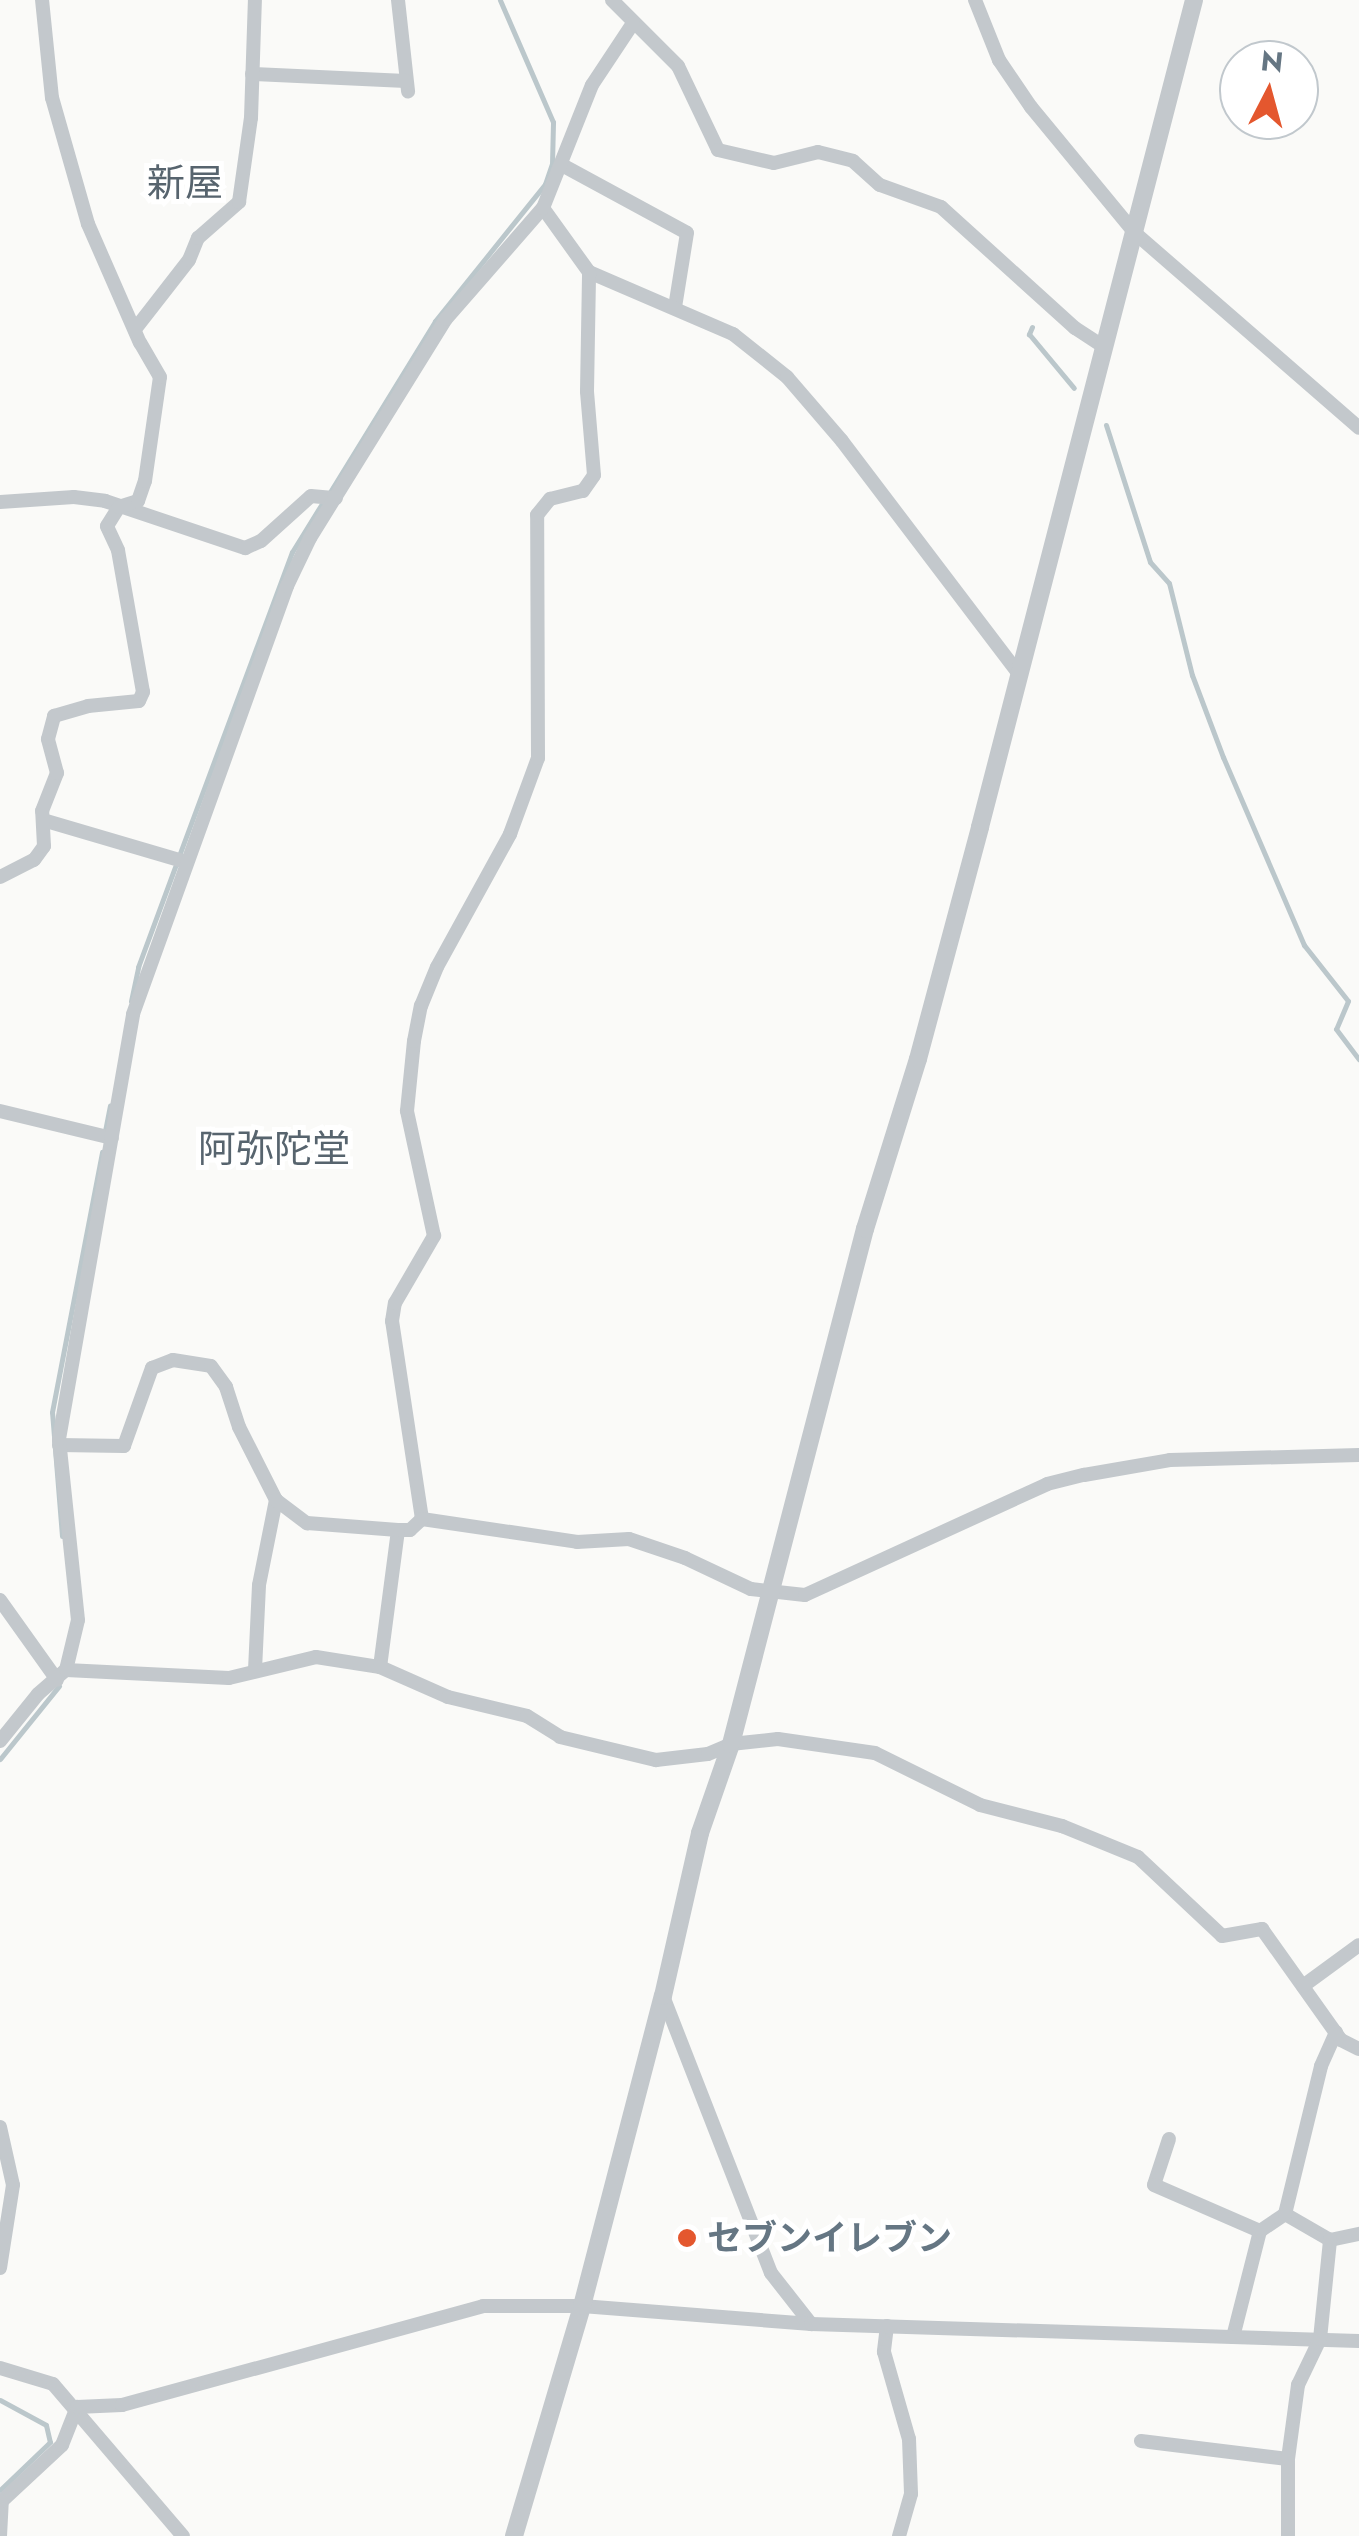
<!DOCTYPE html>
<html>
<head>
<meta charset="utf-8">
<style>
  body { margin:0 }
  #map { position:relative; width:1359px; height:2536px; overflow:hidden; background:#fafaf8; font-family:Jost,"Noto Sans JP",sans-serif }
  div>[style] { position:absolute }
  .stream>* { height:5px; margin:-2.5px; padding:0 2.5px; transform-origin:2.5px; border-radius:2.5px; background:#bbc7cb }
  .minor>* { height:14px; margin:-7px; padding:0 7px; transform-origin:7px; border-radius:7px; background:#c3c8cc }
  .tertiary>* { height:18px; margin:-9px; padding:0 9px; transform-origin:9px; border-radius:9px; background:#c3c8cc }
  .dots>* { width:28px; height:28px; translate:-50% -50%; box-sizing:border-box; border:5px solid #fff; border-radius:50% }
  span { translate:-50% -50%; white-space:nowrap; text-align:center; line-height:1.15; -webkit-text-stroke:10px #fff; paint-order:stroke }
  .poi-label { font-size:35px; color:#657683; font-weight:700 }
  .left { translate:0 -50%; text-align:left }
  .neighbourhood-label { font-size:38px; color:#57646e }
  .north { position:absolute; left:1219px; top:40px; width:100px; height:100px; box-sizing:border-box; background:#fff; border:2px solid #c1c8cd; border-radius:50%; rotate:6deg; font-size:28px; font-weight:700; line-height:40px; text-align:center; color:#657683 }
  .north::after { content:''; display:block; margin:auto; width:35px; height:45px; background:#e4572e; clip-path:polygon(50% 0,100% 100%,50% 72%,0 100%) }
</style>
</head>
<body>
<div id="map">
  <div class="stream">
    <i style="left:1032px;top:327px;width:8px;rotate:113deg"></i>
    <i style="left:1029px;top:334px;width:70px;rotate:50.2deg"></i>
    <i style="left:1106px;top:425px;width:144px;rotate:72.2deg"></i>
    <i style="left:1150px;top:562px;width:28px;rotate:48deg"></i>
    <i style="left:1169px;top:583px;width:95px;rotate:76deg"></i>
    <i style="left:1192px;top:675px;width:88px;rotate:69.3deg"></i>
    <i style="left:1223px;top:757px;width:205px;rotate:66.7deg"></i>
    <i style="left:1304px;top:945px;width:71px;rotate:51.8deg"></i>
    <i style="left:1348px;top:1001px;width:30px;rotate:113deg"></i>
    <i style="left:1336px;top:1029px;width:38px;rotate:53deg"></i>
    <i style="left:330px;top:492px;width:201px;rotate:-58.4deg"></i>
    <i style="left:435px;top:321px;width:176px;rotate:-51.2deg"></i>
    <i style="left:545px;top:184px;width:21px;rotate:-71deg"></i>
    <i style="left:552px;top:164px;width:42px;rotate:-88.6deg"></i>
    <i style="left:553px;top:122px;width:133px;rotate:-113.5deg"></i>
    <i style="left:180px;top:853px;width:321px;rotate:-69.6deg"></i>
    <i style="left:292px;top:552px;width:55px;rotate:-58.3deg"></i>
    <i style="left:131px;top:1001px;width:35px;rotate:-78deg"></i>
    <i style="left:138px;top:967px;width:107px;rotate:-69.7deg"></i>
    <i style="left:105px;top:1131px;width:26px;rotate:-79deg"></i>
    <i style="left:62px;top:1536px;width:124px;rotate:-94.6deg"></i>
    <i style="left:52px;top:1412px;width:265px;rotate:-79.1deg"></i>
    <i style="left:0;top:1759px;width:94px;rotate:-51.1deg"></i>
    <i style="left:0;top:2400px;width:52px;rotate:28.5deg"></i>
    <i style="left:46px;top:2425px;width:17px;rotate:77deg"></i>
    <i style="left:50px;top:2442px;width:69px;rotate:136.2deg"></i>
  </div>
  <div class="minor">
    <i style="left:398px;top:0;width:92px;rotate:83.7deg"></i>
    <i style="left:612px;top:0;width:93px;rotate:45deg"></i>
    <i style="left:678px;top:66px;width:93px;rotate:64.5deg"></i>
    <i style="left:718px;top:150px;width:57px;rotate:13.1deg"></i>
    <i style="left:774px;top:163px;width:45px;rotate:-14deg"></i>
    <i style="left:818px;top:152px;width:36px;rotate:14deg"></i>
    <i style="left:853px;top:161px;width:36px;rotate:42deg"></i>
    <i style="left:880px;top:185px;width:65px;rotate:19.8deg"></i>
    <i style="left:941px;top:207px;width:181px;rotate:42.1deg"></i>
    <i style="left:1075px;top:328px;width:35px;rotate:33deg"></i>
    <i style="left:975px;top:0;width:65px;rotate:68.2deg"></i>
    <i style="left:999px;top:60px;width:57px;rotate:55.8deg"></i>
    <i style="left:1031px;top:107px;width:163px;rotate:50.5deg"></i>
    <i style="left:1135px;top:233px;width:297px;rotate:41deg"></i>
    <i style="left:252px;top:74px;width:154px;rotate:2.6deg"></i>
    <i style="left:562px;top:165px;width:142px;rotate:28.5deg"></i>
    <i style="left:687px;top:233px;width:75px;rotate:99.2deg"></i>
    <i style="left:543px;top:208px;width:79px;rotate:54.3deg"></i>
    <i style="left:589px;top:272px;width:157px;rotate:23.3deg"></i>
    <i style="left:733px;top:334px;width:69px;rotate:38.5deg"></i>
    <i style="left:787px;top:377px;width:84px;rotate:49.3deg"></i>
    <i style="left:842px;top:441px;width:293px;rotate:52.8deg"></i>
    <i style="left:136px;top:328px;width:86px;rotate:-52.1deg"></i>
    <i style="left:189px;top:260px;width:24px;rotate:-68deg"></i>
    <i style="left:198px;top:238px;width:55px;rotate:-41.3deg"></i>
    <i style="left:239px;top:202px;width:85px;rotate:-81.9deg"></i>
    <i style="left:251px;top:118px;width:118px;rotate:-88.1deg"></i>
    <i style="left:0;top:502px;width:74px;rotate:-3.9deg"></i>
    <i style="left:74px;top:497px;width:31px;rotate:7deg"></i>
    <i style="left:105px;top:501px;width:148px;rotate:18.6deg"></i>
    <i style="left:245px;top:548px;width:17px;rotate:-24deg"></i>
    <i style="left:261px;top:541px;width:67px;rotate:-42deg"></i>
    <i style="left:311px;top:496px;width:25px;rotate:5deg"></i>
    <i style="left:43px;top:820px;width:149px;rotate:16.4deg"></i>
    <i style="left:0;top:877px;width:38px;rotate:-27deg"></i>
    <i style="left:34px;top:860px;width:17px;rotate:-54deg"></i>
    <i style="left:44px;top:846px;width:35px;rotate:-93deg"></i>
    <i style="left:42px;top:811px;width:41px;rotate:-68.5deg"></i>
    <i style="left:57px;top:773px;width:35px;rotate:-105deg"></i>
    <i style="left:48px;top:739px;width:24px;rotate:-75deg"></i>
    <i style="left:54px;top:716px;width:35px;rotate:-16deg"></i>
    <i style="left:88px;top:706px;width:51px;rotate:-5.6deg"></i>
    <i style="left:139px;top:701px;width:10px;rotate:-66deg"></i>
    <i style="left:143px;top:692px;width:144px;rotate:-100deg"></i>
    <i style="left:118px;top:550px;width:26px;rotate:-115deg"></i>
    <i style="left:107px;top:526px;width:22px;rotate:-58deg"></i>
    <i style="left:119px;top:507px;width:20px;rotate:-18deg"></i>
    <i style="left:138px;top:501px;width:21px;rotate:-71deg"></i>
    <i style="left:145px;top:481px;width:105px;rotate:-81.8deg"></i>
    <i style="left:160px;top:377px;width:39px;rotate:-120deg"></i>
    <i style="left:140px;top:343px;width:130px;rotate:-113.6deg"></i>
    <i style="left:88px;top:224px;width:131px;rotate:-105.9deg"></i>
    <i style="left:52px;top:98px;width:99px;rotate:-95.8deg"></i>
    <i style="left:0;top:1111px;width:115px;rotate:13.6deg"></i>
    <i style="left:59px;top:1445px;width:65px;rotate:0.9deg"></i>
    <i style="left:124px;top:1446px;width:83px;rotate:-70.3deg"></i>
    <i style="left:152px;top:1368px;width:22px;rotate:-21deg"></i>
    <i style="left:173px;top:1360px;width:38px;rotate:9deg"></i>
    <i style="left:211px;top:1366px;width:26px;rotate:54deg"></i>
    <i style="left:226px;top:1387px;width:42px;rotate:72deg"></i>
    <i style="left:239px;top:1427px;width:82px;rotate:63.1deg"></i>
    <i style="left:422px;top:1519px;width:200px;rotate:-98.6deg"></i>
    <i style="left:392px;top:1321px;width:18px;rotate:-81deg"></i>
    <i style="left:395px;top:1303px;width:78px;rotate:-59.8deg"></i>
    <i style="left:434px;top:1236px;width:128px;rotate:-102.2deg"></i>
    <i style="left:407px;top:1111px;width:70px;rotate:-84.3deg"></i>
    <i style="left:414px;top:1041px;width:36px;rotate:-79deg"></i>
    <i style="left:421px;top:1006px;width:42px;rotate:-67.7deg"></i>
    <i style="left:437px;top:967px;width:152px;rotate:-61.2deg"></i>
    <i style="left:510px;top:834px;width:81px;rotate:-69.8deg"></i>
    <i style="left:538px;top:758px;width:243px;rotate:-90.2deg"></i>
    <i style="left:537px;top:515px;width:21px;rotate:-51deg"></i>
    <i style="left:550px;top:499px;width:34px;rotate:-14deg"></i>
    <i style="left:583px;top:491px;width:19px;rotate:-55deg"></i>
    <i style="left:594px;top:475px;width:84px;rotate:-94.8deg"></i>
    <i style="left:587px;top:391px;width:119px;rotate:-89deg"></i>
    <i style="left:422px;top:1519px;width:157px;rotate:8.4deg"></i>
    <i style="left:577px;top:1542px;width:52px;rotate:-3.3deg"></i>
    <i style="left:629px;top:1539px;width:59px;rotate:18.7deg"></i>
    <i style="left:685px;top:1558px;width:73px;rotate:25.2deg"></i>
    <i style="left:751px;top:1589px;width:54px;rotate:6.3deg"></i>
    <i style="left:805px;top:1595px;width:266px;rotate:-24.6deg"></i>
    <i style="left:1047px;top:1484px;width:38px;rotate:-14deg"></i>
    <i style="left:1084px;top:1475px;width:87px;rotate:-9.9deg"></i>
    <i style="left:1170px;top:1460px;width:189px;rotate:-1.5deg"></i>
    <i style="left:0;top:1600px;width:98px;rotate:54.5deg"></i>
    <i style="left:380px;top:1667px;width:138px;rotate:-82.5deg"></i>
    <i style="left:398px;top:1530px;width:12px"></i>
    <i style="left:410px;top:1530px;width:16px;rotate:-43deg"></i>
    <i style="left:66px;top:1670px;width:163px;rotate:2.8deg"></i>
    <i style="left:229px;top:1678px;width:89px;rotate:-13.6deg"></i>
    <i style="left:316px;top:1657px;width:65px;rotate:8.9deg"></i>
    <i style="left:380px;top:1667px;width:74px;rotate:23.8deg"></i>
    <i style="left:448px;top:1697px;width:81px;rotate:13.5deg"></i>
    <i style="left:527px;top:1716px;width:39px;rotate:32deg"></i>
    <i style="left:560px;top:1737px;width:99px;rotate:13.5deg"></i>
    <i style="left:656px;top:1760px;width:52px;rotate:-6.6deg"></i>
    <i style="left:708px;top:1754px;width:25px;rotate:-23deg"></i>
    <i style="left:731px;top:1744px;width:47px;rotate:-6.1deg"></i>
    <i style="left:778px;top:1739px;width:98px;rotate:8.2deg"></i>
    <i style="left:875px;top:1753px;width:117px;rotate:26.3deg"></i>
    <i style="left:980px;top:1805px;width:85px;rotate:14.4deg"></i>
    <i style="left:1062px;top:1826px;width:82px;rotate:22.2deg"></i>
    <i style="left:1138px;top:1857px;width:115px;rotate:43.2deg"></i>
    <i style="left:1222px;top:1936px;width:41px;rotate:-9.9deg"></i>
    <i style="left:1262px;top:1929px;width:136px;rotate:54.6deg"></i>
    <i style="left:1341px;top:2040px;width:20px;rotate:27deg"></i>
    <i style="left:255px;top:1670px;width:85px;rotate:-87.3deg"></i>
    <i style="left:259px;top:1585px;width:87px;rotate:-78.7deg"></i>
    <i style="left:276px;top:1500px;width:39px;rotate:37deg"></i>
    <i style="left:307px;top:1523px;width:91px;rotate:4.4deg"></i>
    <i style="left:0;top:1741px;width:60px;rotate:-51deg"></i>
    <i style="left:38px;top:1694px;width:37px;rotate:-41deg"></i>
    <i style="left:66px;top:1670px;width:51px;rotate:-76.5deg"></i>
    <i style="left:78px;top:1620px;width:182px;rotate:-96deg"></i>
    <i style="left:59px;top:1439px;width:431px;rotate:-80.1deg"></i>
    <i style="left:133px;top:1014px;width:455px;rotate:-70.2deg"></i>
    <i style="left:287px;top:586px;width:53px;rotate:-64.4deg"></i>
    <i style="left:310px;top:538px;width:258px;rotate:-58.2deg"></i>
    <i style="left:446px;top:319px;width:147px;rotate:-48.9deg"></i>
    <i style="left:543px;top:208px;width:132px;rotate:-68.3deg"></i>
    <i style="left:592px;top:85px;width:74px;rotate:-56.5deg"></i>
    <i style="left:1303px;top:1986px;width:69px;rotate:-36.2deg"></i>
    <i style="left:663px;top:1996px;width:297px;rotate:68.7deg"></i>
    <i style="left:771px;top:2273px;width:65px;rotate:51.9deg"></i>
    <i style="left:0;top:2127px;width:59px;rotate:77.4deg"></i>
    <i style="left:13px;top:2185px;width:84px;rotate:98.9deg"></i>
    <i style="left:1169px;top:2139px;width:48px;rotate:108.1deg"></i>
    <i style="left:1154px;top:2185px;width:116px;rotate:23.5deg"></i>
    <i style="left:1285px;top:2214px;width:52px;rotate:30deg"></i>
    <i style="left:1330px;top:2240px;width:30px;rotate:-12deg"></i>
    <i style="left:887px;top:2326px;width:26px;rotate:97deg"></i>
    <i style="left:884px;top:2352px;width:91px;rotate:74deg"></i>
    <i style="left:909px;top:2439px;width:55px;rotate:87.9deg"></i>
    <i style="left:911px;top:2494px;width:44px;rotate:105.9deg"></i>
    <i style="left:1233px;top:2337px;width:109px;rotate:-75.7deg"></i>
    <i style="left:1260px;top:2231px;width:30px;rotate:-34deg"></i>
    <i style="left:1285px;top:2214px;width:152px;rotate:-76.3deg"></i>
    <i style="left:1321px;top:2066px;width:37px;rotate:-66deg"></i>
    <i style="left:0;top:2368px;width:55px;rotate:16.8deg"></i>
    <i style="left:53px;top:2384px;width:200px;rotate:49.5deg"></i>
    <i style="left:1141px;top:2441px;width:148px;rotate:7deg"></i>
    <i style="left:0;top:2536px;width:35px;rotate:-87deg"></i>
    <i style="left:2px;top:2501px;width:82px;rotate:-43deg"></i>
    <i style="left:62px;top:2445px;width:41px;rotate:-68.5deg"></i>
    <i style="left:77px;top:2407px;width:45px;rotate:-2.5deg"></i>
    <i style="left:122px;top:2405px;width:374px;rotate:-15.3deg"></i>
    <i style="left:483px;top:2306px;width:99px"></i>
    <i style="left:582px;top:2306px;width:230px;rotate:4.5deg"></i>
    <i style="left:811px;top:2324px;width:548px;rotate:1.78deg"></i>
    <i style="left:1288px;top:2536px;width:77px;rotate:-90deg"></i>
    <i style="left:1288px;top:2459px;width:75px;rotate:-82.3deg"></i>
    <i style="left:1298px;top:2385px;width:51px;rotate:-64.4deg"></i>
    <i style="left:1320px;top:2339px;width:100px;rotate:-84.2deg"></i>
  </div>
  <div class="tertiary">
    <i style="left:514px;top:2536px;width:240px;rotate:-73.5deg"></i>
    <i style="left:582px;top:2306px;width:320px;rotate:-75.4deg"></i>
    <i style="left:663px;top:1996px;width:167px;rotate:-77.2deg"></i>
    <i style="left:700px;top:1833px;width:94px;rotate:-70.8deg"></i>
    <i style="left:731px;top:1744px;width:532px;rotate:-75.42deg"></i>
    <i style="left:865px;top:1229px;width:178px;rotate:-72.7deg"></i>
    <i style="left:918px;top:1059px;width:240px;rotate:-75deg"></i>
    <i style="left:980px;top:827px;width:854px;rotate:-75.49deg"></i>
  </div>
  <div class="dots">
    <i style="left:687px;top:2238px;background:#e4572e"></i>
  </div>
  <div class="poi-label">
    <span class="left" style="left:707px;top:2238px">セブンイレブン</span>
  </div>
  <div class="neighbourhood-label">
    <span style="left:185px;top:183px">新屋</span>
    <span style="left:274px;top:1149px">阿弥陀堂</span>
  </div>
  <div class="north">N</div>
</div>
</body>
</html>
